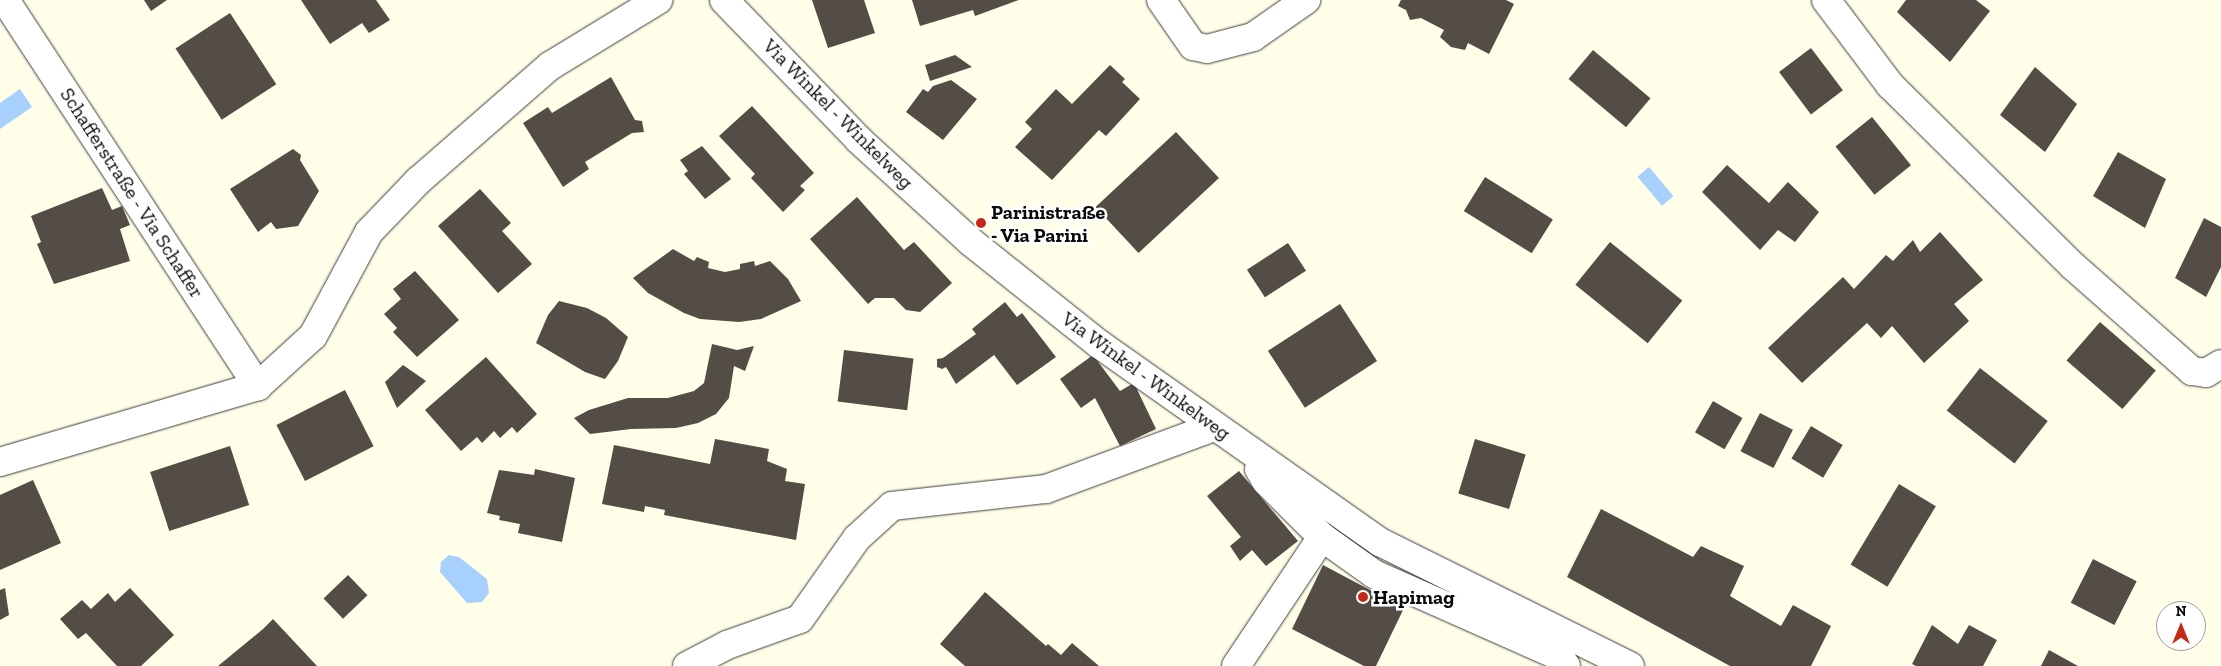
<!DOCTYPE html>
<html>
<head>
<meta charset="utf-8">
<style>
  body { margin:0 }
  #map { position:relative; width:2221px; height:666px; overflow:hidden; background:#fffee8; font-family:"Zilla Slab",serif }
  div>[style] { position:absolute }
  .water>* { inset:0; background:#a7d0fc; transform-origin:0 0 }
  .building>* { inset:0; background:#544d46; transform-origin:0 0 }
  .roads { filter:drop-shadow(0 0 1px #3d3d3d) drop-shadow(0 0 1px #3d3d3d) }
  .minor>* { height:28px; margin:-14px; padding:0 14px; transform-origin:14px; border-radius:14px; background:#fff }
  .dots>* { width:14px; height:14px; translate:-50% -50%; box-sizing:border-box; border:2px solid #fff; border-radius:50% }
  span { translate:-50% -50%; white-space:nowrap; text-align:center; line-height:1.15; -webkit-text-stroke:5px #fff; paint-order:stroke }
  .street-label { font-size:20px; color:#0a0a0a }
  .poi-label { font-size:20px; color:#0a0a0a; font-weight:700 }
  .left { translate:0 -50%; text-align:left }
  .north { position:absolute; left:2156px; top:601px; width:50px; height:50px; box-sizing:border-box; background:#fff; border:1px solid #9d9d9d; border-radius:50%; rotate:0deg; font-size:14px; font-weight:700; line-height:20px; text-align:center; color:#0a0a0a }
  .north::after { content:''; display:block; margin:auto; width:18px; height:22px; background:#c52818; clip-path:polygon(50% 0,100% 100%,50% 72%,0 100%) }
</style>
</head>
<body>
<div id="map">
  <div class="water">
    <i style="clip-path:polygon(20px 89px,32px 107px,0 129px,0 103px)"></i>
    <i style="left:1649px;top:167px;width:38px;height:15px;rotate:50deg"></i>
    <i style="clip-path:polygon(449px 555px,459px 557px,487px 579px,489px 593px,482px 602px,467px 603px,440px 572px,441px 562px)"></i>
  </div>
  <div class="building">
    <i style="clip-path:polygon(144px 0,167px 0,151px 11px)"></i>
    <i style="clip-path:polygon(301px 0,376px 0,390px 20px,369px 33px,362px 23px,330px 44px)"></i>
    <i style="clip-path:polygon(812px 0,864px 0,875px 33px,828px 48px)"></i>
    <i style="clip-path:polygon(912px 0,1019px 0,975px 16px,973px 10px,920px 26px)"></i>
    <i style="clip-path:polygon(1401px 0,1506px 0,1514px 4px,1489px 54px,1468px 43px,1465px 50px,1451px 47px,1440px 37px,1444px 30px,1421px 18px,1410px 20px,1406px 10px,1398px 6px)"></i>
    <i style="clip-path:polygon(1906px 0,1976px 0,1990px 11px,1950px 62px,1897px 12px)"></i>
    <i style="left:230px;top:13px;width:85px;height:65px;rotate:57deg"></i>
    <i style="left:1811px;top:48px;width:53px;height:40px;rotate:53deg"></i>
    <i style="left:1593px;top:50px;width:75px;height:38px;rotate:40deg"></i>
    <i style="clip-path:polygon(955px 55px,972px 67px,930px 81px,925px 65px)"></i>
    <i style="clip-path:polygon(1110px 65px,1125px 79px,1122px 82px,1140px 99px,1106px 136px,1099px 130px,1052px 180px,1015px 147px,1032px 129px,1025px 122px,1056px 89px,1072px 104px)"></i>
    <i style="clip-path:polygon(2035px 67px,2077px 104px,2045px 152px,2000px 115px)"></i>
    <i style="clip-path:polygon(611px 77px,635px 120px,642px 121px,644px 132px,632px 133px,585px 162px,589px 169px,563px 187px,523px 123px,548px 107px,552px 113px)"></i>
    <i style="clip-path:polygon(951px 80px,977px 99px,943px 140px,906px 112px,923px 89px,928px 92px,933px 86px)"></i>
    <i style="clip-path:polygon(752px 106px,814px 173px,800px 186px,805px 190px,783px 212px,751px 178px,755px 174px,719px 136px)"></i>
    <i style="left:1872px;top:117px;width:62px;height:47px;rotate:51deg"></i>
    <i style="left:1176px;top:132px;width:63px;height:110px;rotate:47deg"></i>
    <i style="clip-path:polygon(702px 146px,731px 179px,705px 199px,684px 174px,688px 171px,680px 160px)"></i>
    <i style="clip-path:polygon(293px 149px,301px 155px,300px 160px,319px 191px,298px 226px,276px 229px,271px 222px,258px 232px,230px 189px)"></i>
    <i style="clip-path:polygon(2118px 152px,2166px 179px,2145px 228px,2093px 196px)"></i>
    <i style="clip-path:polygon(1727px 165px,1769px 203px,1788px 182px,1819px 212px,1795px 242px,1778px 230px,1760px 250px,1702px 192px)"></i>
    <i style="left:1485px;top:177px;width:80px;height:40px;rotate:32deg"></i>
    <i style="clip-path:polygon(102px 188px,112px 210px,122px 206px,130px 225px,120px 229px,130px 261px,54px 284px,37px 244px,41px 242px,31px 216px)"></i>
    <i style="clip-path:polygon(480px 189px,511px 223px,502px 231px,532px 264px,498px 293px,438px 226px)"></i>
    <i style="clip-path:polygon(857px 197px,904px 250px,914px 242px,952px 283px,920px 312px,906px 310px,894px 298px,875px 298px,868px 304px,810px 239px)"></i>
    <i style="clip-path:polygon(2204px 218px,2221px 227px,2221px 267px,2206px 297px,2175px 278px)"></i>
    <i style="clip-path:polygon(1940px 232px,1983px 280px,1954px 304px,1969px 321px,1924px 363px,1892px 326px,1881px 338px,1867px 323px,1802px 383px,1768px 348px,1843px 277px,1854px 289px,1886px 255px,1893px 261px,1913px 240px,1920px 252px)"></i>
    <i style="left:1610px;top:242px;width:93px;height:55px;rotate:39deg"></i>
    <i style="left:1288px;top:243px;width:33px;height:49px;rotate:57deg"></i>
    <i style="clip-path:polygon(673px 249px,694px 261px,697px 257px,709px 262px,708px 268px,725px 272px,740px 269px,740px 264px,754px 261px,755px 266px,770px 261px,788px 279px,801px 301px,761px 319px,739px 322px,700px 319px,684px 313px,648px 293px,633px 278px)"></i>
    <i style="clip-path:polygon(415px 271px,459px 320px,417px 357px,393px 332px,397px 328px,384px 314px,401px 299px,393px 289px)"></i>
    <i style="clip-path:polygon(559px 301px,587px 308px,606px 318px,628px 337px,618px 361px,605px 379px,585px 372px,536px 343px,548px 315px)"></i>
    <i style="clip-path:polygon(1005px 302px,1017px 317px,1022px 313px,1056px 357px,1017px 385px,994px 355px,956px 384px,946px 367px,942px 369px,937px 367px,937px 359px,943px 358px,976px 334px,972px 329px)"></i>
    <i style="left:1340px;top:304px;width:68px;height:86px;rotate:57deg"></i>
    <i style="left:2100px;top:322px;width:74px;height:51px;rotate:41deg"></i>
    <i style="clip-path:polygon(712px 344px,737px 350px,754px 346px,745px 371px,734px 366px,729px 398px,716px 414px,698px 423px,676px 428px,631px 429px,590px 434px,574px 418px,589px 410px,628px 398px,668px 398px,694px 391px,704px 383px)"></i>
    <i style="left:844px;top:350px;width:70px;height:52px;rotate:7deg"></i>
    <i style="clip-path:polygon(1093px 355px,1120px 391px,1134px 383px,1156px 429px,1120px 446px,1095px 398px,1081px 408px,1060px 379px)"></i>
    <i style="clip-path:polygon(486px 357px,537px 414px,517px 433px,512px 427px,500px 438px,494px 431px,482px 443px,477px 437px,461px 451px,425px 410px)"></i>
    <i style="clip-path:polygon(403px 365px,426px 381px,397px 408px,385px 382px)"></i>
    <i style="left:1980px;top:368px;width:86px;height:54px;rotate:38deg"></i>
    <i style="left:345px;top:390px;width:63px;height:77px;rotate:63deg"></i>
    <i style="left:1713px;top:401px;width:34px;height:36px;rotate:30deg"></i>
    <i style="left:1760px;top:413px;width:37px;height:43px;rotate:27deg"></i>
    <i style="left:1811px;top:426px;width:37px;height:38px;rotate:31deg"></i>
    <i style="clip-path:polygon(715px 439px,769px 449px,767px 461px,787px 469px,785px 481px,805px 484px,796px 540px,664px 515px,665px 510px,645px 506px,644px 512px,602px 504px,614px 445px,710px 464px)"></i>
    <i style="left:1475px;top:439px;width:53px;height:57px;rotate:17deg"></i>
    <i style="left:230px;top:446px;width:62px;height:84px;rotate:72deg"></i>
    <i style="clip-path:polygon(535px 469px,575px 478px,562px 542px,518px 533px,520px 524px,499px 520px,500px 516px,487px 513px,499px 470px,534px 475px)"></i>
    <i style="clip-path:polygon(1239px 471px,1298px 541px,1266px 566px,1252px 550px,1240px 561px,1230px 546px,1241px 537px,1207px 496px)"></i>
    <i style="clip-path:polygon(33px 480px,61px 543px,0 570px,0 495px)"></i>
    <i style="left:1899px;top:484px;width:43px;height:94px;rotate:31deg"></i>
    <i style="clip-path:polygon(1601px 509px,1693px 557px,1701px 546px,1744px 566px,1730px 596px,1781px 626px,1793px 605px,1831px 626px,1811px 666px,1730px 666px,1567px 577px)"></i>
    <i style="left:2093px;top:559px;width:49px;height:49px;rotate:27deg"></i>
    <i style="clip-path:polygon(1323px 565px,1404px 608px,1376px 666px,1364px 666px,1292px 629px)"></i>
    <i style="left:348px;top:575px;width:28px;height:34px;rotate:46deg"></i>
    <i style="clip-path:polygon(5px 588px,9px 615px,0 620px,0 590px)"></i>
    <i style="clip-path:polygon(130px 588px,174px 635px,141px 666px,117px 666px,86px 633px,78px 639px,60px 619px,82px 600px,91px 609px,108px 593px,115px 602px)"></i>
    <i style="clip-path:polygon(985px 592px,1046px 646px,1048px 644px,1061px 655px,1072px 643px,1099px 666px,965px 666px,940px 644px)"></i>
    <i style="clip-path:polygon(273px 619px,317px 666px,218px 666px,263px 629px)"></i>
    <i style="clip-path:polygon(1932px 625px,1958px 644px,1969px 625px,1997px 640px,1983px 666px,1916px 666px,1912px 664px)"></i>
    <i style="clip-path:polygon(2049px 650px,2078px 666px,2041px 666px)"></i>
  </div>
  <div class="roads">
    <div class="minor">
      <i style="left:5px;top:0;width:462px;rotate:56.8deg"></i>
      <i style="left:724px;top:0;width:194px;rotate:46deg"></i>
      <i style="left:859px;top:140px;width:151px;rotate:42.3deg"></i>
      <i style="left:971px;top:242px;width:164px;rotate:38.6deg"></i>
      <i style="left:1099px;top:344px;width:344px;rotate:35.2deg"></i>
      <i style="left:1380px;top:542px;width:279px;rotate:26.4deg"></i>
      <i style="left:1161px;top:0;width:56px;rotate:55.2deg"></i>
      <i style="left:1193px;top:46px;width:14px;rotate:12deg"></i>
      <i style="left:1207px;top:49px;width:48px;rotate:-14.6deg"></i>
      <i style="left:1253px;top:37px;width:65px;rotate:-34.9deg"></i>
      <i style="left:1826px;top:0;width:106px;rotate:53deg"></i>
      <i style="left:1890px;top:85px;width:257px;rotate:44.7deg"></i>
      <i style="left:2073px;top:266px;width:159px;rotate:41.4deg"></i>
      <i style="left:2192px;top:371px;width:14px;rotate:8deg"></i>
      <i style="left:2206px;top:373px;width:17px;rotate:-31deg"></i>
      <i style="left:0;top:462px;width:269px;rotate:-16.4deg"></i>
      <i style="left:258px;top:386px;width:74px;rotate:-42.3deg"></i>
      <i style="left:313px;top:336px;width:118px;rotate:-61.7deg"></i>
      <i style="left:369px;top:232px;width:71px;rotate:-46.1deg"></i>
      <i style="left:418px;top:181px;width:175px;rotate:-41.1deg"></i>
      <i style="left:550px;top:66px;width:127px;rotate:-31.4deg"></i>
      <i style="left:1259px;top:469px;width:14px;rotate:60deg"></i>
      <i style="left:1266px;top:481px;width:79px;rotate:45deg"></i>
      <i style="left:1322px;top:537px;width:64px;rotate:35.4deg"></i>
      <i style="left:1374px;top:574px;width:202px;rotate:23.9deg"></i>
      <i style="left:1559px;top:656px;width:12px;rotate:55deg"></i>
      <i style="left:687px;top:666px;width:45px;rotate:-27.7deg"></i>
      <i style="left:727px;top:645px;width:77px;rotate:-19.6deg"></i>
      <i style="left:800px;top:619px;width:99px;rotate:-54.9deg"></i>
      <i style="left:857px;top:538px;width:47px;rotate:-42.4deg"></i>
      <i style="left:892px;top:506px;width:155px;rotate:-6.3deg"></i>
      <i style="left:1046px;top:489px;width:179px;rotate:-20.3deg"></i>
      <i style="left:1236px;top:666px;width:155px;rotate:-56.3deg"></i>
    </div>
  </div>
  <div class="dots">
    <i style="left:981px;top:223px;background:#c52818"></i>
    <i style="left:1363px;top:597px;background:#c52818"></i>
  </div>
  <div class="street-label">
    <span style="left:838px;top:114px;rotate:45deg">Via Winkel - Winkelweg</span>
    <span style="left:132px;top:193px;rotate:57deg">Schafferstraße - Via Schaffer</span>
    <span style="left:1146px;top:376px;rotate:36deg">Via Winkel - Winkelweg</span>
  </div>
  <div class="poi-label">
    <span class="left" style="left:991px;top:224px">Parinistraße<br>- Via Parini</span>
    <span class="left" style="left:1373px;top:597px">Hapimag</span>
  </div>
  <div class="north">N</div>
</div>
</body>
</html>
